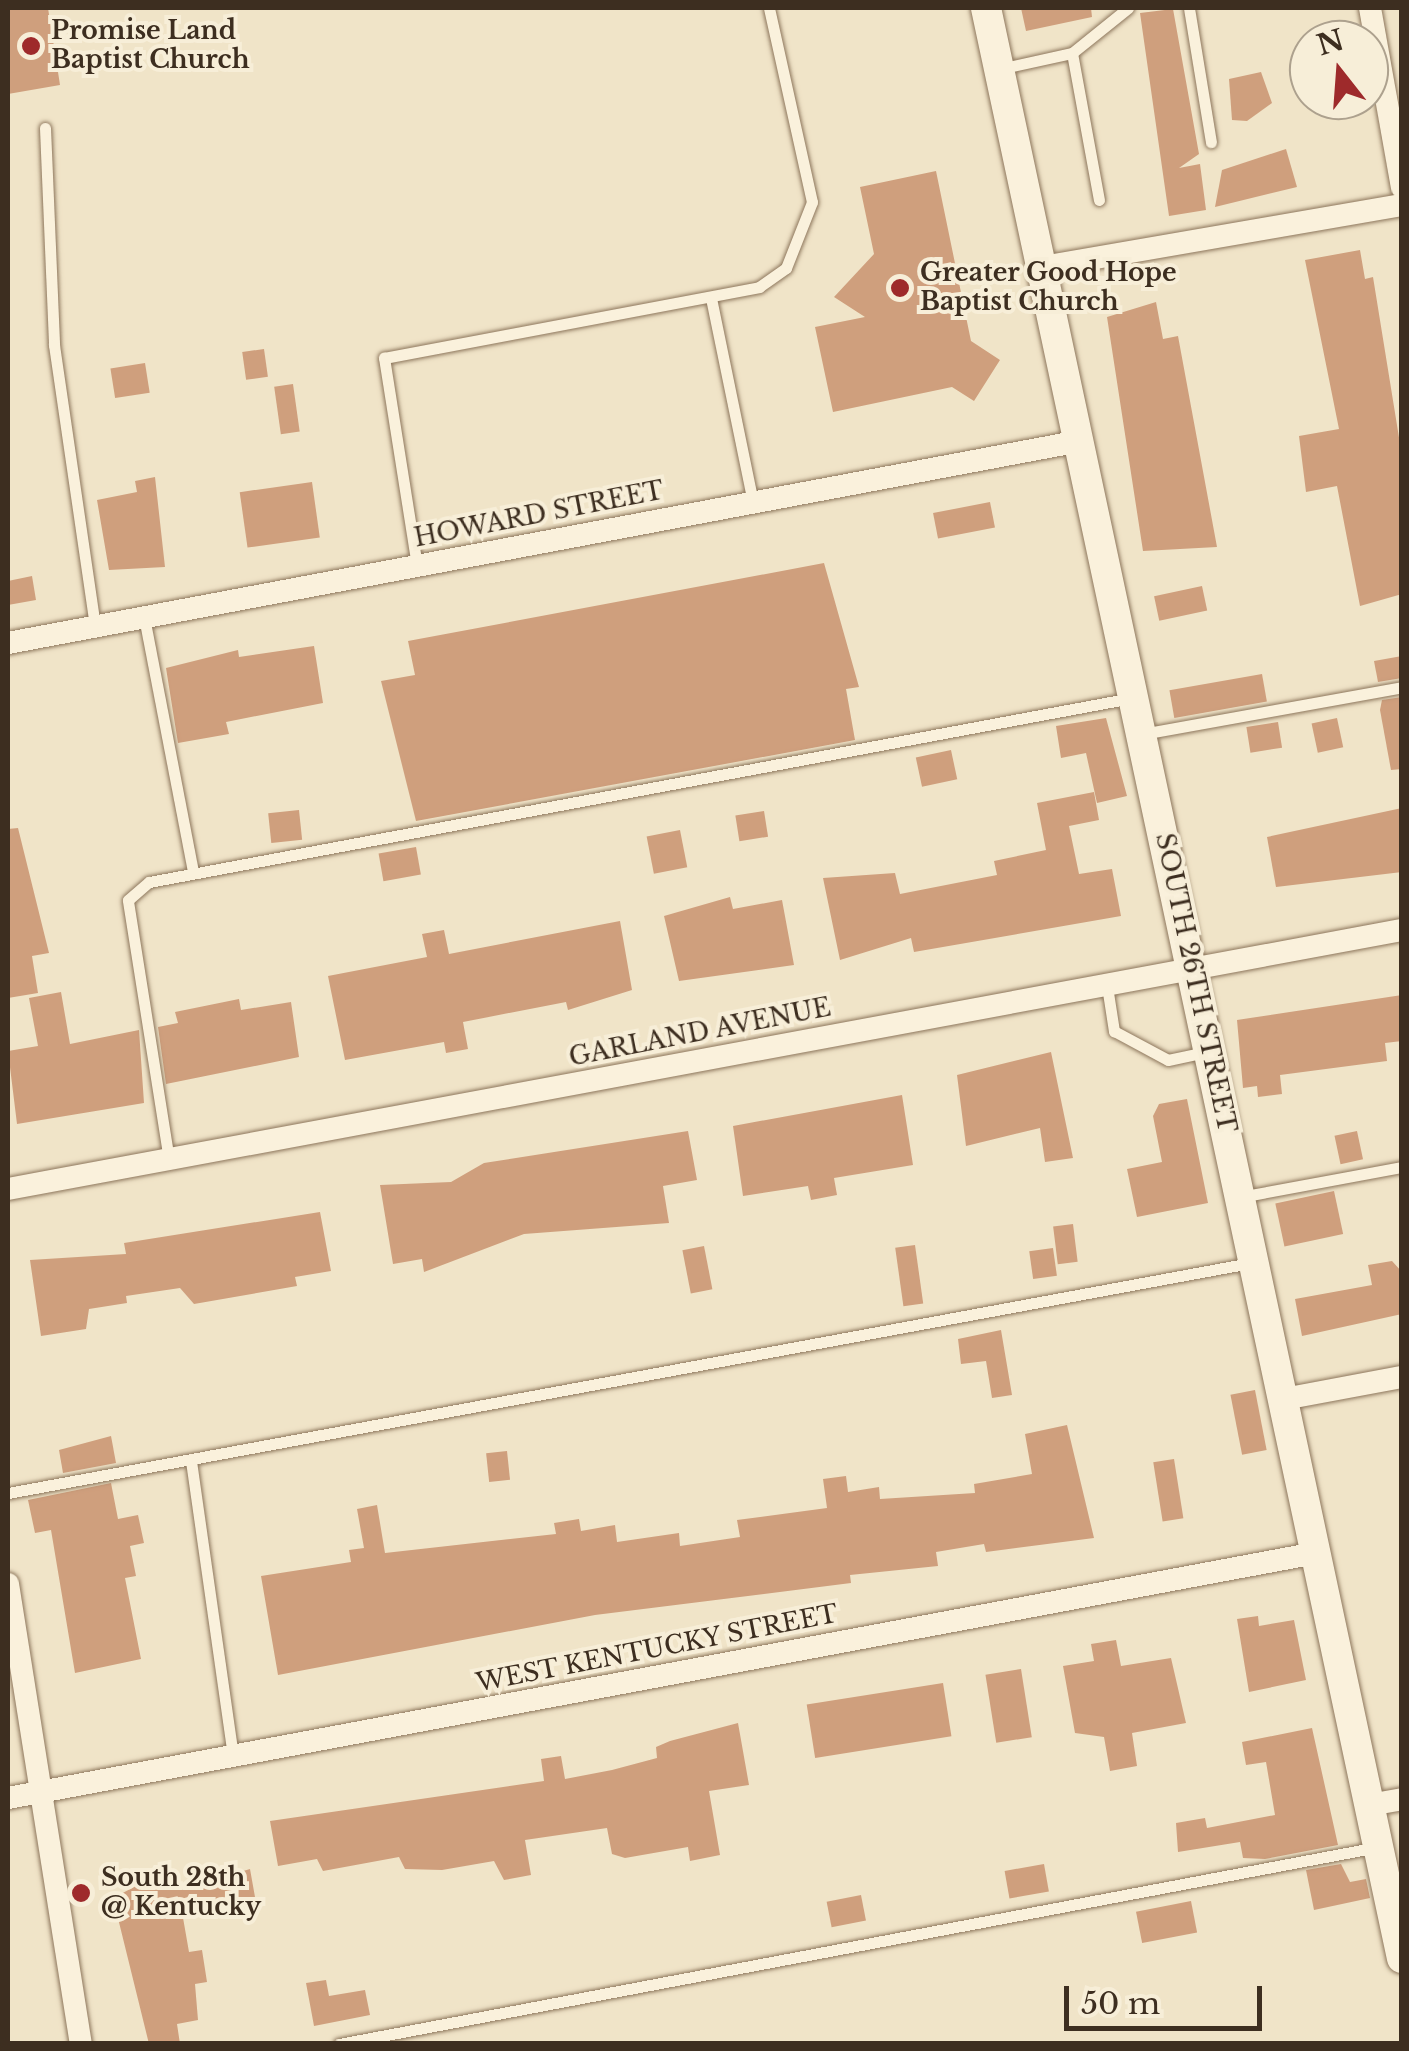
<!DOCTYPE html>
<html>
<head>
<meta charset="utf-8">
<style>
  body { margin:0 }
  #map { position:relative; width:1409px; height:2051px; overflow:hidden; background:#f0e4c8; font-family:"Libre Baskerville",serif }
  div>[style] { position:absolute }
  .building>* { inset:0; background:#cf9f7d; transform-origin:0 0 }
  .roads { filter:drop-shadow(0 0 2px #8d765c) drop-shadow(0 0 2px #8d765c) }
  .lane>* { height:11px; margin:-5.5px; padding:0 5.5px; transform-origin:5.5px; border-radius:5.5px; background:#faf1dc }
  .street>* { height:22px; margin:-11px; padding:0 11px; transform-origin:11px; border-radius:11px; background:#faf1dc }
  .secondary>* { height:30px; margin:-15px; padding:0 15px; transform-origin:15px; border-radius:15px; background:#faf1dc }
  .dots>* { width:28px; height:28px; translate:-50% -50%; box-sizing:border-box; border:5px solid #f7eed8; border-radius:50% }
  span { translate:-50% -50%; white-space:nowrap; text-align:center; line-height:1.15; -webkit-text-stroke:8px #f7eed8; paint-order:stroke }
  .poi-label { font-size:25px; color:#3d2e20; font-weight:700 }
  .left { translate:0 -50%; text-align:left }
  .street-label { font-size:25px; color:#3d2e20 }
  .frame { position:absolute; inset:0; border:10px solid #3d2e20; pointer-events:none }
  .north { position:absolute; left:1289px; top:20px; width:100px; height:100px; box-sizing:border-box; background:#f7eed8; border:2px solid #ada18e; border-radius:50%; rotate:343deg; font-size:28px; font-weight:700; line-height:40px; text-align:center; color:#3d2e20 }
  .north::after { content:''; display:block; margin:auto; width:35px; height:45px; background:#9e2a2b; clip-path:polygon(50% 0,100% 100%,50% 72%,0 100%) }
  .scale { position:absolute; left:1064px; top:1986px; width:198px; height:45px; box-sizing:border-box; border:5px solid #3d2e20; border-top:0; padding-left:12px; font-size:30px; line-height:35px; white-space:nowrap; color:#3d2e20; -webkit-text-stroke:8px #f7eed8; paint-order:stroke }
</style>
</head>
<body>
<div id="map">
  <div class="building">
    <i style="clip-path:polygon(8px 8px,48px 8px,60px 85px,8px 94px)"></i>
    <i style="clip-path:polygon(1021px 8px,1091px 8px,1092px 17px,1026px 31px)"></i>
    <i style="clip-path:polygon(1173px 9px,1199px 154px,1179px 168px,1200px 164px,1206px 210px,1169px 216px,1140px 13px)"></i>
    <i style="clip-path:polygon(1261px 72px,1272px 103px,1247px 121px,1232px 120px,1229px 79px)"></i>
    <i style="clip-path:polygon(1286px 149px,1297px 187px,1215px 207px,1222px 170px)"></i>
    <i style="clip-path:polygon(936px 171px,971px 341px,1000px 360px,974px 401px,952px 387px,833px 412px,815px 327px,865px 317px,834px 297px,874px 254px,860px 187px)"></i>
    <i style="clip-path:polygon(1360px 250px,1365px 279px,1373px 277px,1402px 456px,1402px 594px,1360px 606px,1337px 486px,1306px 492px,1299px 436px,1339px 429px,1305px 260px)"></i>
    <i style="clip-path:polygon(1156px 302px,1163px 339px,1178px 336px,1217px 547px,1143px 551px,1107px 317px)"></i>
    <i style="left:264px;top:349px;width:28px;height:22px;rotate:82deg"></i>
    <i style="left:145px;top:363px;width:30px;height:35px;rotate:81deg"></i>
    <i style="left:293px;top:384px;width:48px;height:19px;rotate:82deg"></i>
    <i style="clip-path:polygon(155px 477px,165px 567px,109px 570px,97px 500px,137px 492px,135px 481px)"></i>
    <i style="left:312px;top:482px;width:56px;height:73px;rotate:82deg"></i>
    <i style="left:990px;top:502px;width:26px;height:58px;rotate:79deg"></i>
    <i style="clip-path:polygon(824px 563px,859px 687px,846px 689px,855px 740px,416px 821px,381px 681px,415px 675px,408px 641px)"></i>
    <i style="clip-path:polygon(32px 576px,36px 600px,8px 605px,8px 581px)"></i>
    <i style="left:1202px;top:586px;width:25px;height:49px;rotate:78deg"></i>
    <i style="clip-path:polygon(314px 646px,323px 703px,226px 722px,229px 734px,178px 743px,166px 668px,238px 650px,239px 657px)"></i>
    <i style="clip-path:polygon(1402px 656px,1402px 678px,1378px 682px,1374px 661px)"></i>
    <i style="left:1262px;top:674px;width:28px;height:94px;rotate:80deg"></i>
    <i style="clip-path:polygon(1402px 697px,1402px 769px,1391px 770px,1380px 710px,1382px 700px)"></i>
    <i style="clip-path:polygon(1106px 718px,1127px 796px,1097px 803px,1086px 753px,1061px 758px,1056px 726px)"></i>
    <i style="left:1337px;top:718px;width:30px;height:26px;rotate:78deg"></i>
    <i style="left:1278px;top:722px;width:26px;height:32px;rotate:81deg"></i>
    <i style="left:951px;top:750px;width:30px;height:36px;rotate:78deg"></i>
    <i style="clip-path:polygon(1094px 792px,1099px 820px,1069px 826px,1079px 874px,1112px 869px,1121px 916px,914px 952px,911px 938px,840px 960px,823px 878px,895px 873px,900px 894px,997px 875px,994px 861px,1046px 850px,1037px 803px)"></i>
    <i style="clip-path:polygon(1402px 808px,1402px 872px,1276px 887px,1267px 837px)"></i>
    <i style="left:299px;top:810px;width:30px;height:31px;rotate:84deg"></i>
    <i style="left:764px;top:811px;width:26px;height:29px;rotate:81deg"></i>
    <i style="clip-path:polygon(18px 828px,49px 953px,32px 956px,38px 993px,8px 998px,8px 829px)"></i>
    <i style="left:680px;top:830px;width:38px;height:34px;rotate:79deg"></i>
    <i style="left:416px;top:847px;width:28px;height:38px;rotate:80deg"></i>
    <i style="clip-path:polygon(730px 897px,733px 909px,782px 900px,794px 965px,679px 981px,664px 916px)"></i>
    <i style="clip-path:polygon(620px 921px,632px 990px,568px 1010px,566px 1002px,463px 1022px,468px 1049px,446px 1053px,444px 1042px,345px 1060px,328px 976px,427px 957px,422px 934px,444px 930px,449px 954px)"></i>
    <i style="clip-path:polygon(61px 992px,70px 1044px,139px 1030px,144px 1103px,17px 1124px,8px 1051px,38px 1046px,29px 998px)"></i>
    <i style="clip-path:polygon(1402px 995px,1402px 1041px,1385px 1043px,1387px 1061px,1280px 1075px,1282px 1094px,1258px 1097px,1257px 1086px,1243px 1088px,1237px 1020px)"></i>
    <i style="clip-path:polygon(239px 999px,241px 1010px,291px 1002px,299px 1057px,166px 1084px,158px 1027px,178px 1023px,175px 1012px)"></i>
    <i style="clip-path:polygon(1051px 1052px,1073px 1158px,1045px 1162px,1040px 1128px,966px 1146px,957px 1075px)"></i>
    <i style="clip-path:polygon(902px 1095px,913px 1165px,834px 1178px,837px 1195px,811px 1200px,808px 1186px,743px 1196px,733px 1126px)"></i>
    <i style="clip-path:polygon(1187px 1099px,1208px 1203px,1137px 1217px,1127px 1169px,1162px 1162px,1153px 1116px,1159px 1104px)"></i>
    <i style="clip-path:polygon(688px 1131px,697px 1180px,663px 1186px,669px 1223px,524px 1234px,424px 1272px,422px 1259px,393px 1264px,380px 1185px,451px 1182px,484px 1163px)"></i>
    <i style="left:1357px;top:1131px;width:29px;height:23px;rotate:78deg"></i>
    <i style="left:1334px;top:1191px;width:44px;height:60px;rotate:78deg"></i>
    <i style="clip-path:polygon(320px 1212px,331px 1271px,295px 1277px,297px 1286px,194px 1304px,180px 1288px,126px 1296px,127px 1303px,89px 1309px,86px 1329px,41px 1336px,30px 1260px,126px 1254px,124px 1243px)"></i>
    <i style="left:1073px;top:1224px;width:38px;height:20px;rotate:83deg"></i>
    <i style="left:915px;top:1245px;width:59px;height:20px;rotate:82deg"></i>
    <i style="left:704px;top:1246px;width:44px;height:22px;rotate:79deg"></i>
    <i style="left:1053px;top:1248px;width:28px;height:24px;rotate:82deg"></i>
    <i style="clip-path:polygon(1392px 1261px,1402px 1272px,1402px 1314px,1302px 1336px,1295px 1299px,1372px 1285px,1368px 1265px)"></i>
    <i style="clip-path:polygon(1001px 1330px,1012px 1395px,992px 1398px,986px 1361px,961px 1364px,958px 1339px)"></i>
    <i style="left:1255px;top:1390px;width:61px;height:25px;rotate:79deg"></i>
    <i style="clip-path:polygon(1067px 1425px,1094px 1538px,986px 1552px,984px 1544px,936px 1552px,938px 1566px,850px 1575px,851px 1583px,595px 1615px,278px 1675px,261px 1576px,351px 1562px,349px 1550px,364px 1548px,357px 1509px,377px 1505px,385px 1553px,556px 1534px,554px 1523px,579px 1519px,581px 1531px,615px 1525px,617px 1542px,679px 1533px,680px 1546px,740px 1537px,737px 1520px,827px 1508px,823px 1479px,846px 1476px,848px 1492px,879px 1487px,880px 1499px,975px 1493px,974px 1484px,1032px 1474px,1025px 1434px)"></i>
    <i style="clip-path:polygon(111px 1436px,116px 1463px,63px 1473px,59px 1450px)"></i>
    <i style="left:507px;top:1451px;width:29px;height:21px;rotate:84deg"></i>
    <i style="left:1174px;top:1459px;width:60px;height:21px;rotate:81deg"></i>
    <i style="clip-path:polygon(111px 1483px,118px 1519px,138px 1515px,144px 1543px,130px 1546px,136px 1576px,125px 1578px,141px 1659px,75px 1673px,51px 1530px,35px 1533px,28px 1500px)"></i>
    <i style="clip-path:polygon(1258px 1616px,1259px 1626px,1294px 1620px,1306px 1680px,1249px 1692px,1237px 1619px)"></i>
    <i style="clip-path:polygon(1116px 1640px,1121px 1666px,1171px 1658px,1186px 1723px,1132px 1733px,1137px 1766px,1110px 1771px,1104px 1737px,1075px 1733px,1063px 1666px,1094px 1661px,1091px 1644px)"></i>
    <i style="left:1021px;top:1669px;width:69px;height:36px;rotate:81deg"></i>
    <i style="left:943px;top:1683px;width:54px;height:138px;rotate:81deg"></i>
    <i style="clip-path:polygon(738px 1723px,749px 1785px,709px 1791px,720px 1855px,690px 1861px,688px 1847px,625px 1858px,612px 1854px,607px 1828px,525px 1840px,531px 1875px,504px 1880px,494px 1861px,442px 1870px,405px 1869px,399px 1857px,323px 1871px,317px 1859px,278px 1866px,270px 1821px,544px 1781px,541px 1759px,561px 1756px,565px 1779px,612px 1770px,657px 1758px,656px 1747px,670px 1741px)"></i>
    <i style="clip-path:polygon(1312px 1728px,1338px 1845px,1265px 1859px,1243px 1858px,1240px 1842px,1178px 1852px,1176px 1823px,1205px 1818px,1207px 1828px,1275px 1815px,1266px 1762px,1246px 1765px,1242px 1742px)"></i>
    <i style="left:1044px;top:1864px;width:28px;height:40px;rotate:80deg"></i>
    <i style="clip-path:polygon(1341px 1864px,1350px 1882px,1366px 1879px,1370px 1898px,1314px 1910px,1306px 1870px)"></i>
    <i style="clip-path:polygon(250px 1869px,255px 1897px,182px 1912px,189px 1952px,202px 1950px,207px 1982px,195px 1984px,198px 2020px,177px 2024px,180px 2044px,149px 2044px,113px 1898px,136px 1886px,177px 1878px,179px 1890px)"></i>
    <i style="left:861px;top:1895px;width:26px;height:35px;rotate:79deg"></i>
    <i style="left:1191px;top:1901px;width:32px;height:56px;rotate:79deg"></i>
    <i style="clip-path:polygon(326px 1980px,329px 1996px,365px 1990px,370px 2015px,314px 2026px,306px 1983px)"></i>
  </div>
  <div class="roads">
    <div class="lane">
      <i style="left:1189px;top:8px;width:136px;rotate:80.7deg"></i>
      <i style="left:999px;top:69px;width:75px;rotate:-12.4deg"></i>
      <i style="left:45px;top:128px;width:217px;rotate:87.6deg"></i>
      <i style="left:54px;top:345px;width:284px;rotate:81.7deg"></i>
      <i style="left:1099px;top:200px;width:149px;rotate:-100.4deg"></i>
      <i style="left:1072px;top:53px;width:72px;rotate:-38.8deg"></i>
      <i style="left:711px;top:298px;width:208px;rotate:78.4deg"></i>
      <i style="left:417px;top:566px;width:211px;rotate:-99deg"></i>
      <i style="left:384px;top:358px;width:382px;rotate:-10.7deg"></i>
      <i style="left:759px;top:287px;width:33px;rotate:-35deg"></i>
      <i style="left:786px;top:268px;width:71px;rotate:-68.5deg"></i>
      <i style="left:812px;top:202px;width:199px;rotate:-102.5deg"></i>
      <i style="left:144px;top:617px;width:260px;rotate:79.1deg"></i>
      <i style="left:1142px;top:734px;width:264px;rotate:-10.2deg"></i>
      <i style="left:1107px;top:986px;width:46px;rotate:81.2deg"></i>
      <i style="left:1114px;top:1031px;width:61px;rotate:28.2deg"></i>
      <i style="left:1168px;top:1060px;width:39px;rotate:-12deg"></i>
      <i style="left:169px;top:1160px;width:263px;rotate:-99deg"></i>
      <i style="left:128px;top:900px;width:28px;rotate:-41deg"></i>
      <i style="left:149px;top:882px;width:999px;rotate:-10.61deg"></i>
      <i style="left:1240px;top:1197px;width:165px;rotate:-10.5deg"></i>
      <i style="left:191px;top:1461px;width:298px;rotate:81.9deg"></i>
      <i style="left:8px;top:1493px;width:1263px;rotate:-10.49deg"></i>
      <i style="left:339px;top:2044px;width:1058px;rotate:-10.74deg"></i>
    </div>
    <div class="street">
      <i style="left:1370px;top:8px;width:182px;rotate:79.9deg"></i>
      <i style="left:1043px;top:267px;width:364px;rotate:-9.8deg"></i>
      <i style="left:8px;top:643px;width:1091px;rotate:-10.67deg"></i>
      <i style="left:8px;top:1189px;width:1418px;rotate:-10.53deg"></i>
      <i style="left:1284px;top:1399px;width:120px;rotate:-10.6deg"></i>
      <i style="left:8px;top:1584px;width:466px;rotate:81deg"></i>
      <i style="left:8px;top:1798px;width:1331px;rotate:-10.61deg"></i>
      <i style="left:1369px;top:1805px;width:34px;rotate:-10deg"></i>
    </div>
    <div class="secondary">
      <i style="left:986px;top:8px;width:1994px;rotate:77.96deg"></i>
    </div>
  </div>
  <div class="dots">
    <i style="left:31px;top:46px;background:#9e2a2b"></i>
    <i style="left:900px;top:288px;background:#9e2a2b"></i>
    <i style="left:81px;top:1893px;background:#9e2a2b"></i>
  </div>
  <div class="poi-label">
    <span class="left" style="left:51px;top:46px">Promise Land<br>Baptist Church</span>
    <span class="left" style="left:920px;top:288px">Greater Good Hope<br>Baptist Church</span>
    <span class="left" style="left:101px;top:1893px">South 28th<br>@ Kentucky</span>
  </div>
  <div class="street-label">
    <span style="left:539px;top:515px;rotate:-11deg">HOWARD STREET</span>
    <span style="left:1195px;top:983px;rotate:78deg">SOUTH 26TH STREET</span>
    <span style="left:700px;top:1033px;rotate:-11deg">GARLAND AVENUE</span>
    <span style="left:657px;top:1649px;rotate:-11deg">WEST KENTUCKY STREET</span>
  </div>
  <div class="frame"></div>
  <div class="north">N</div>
  <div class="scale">50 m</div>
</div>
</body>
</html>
